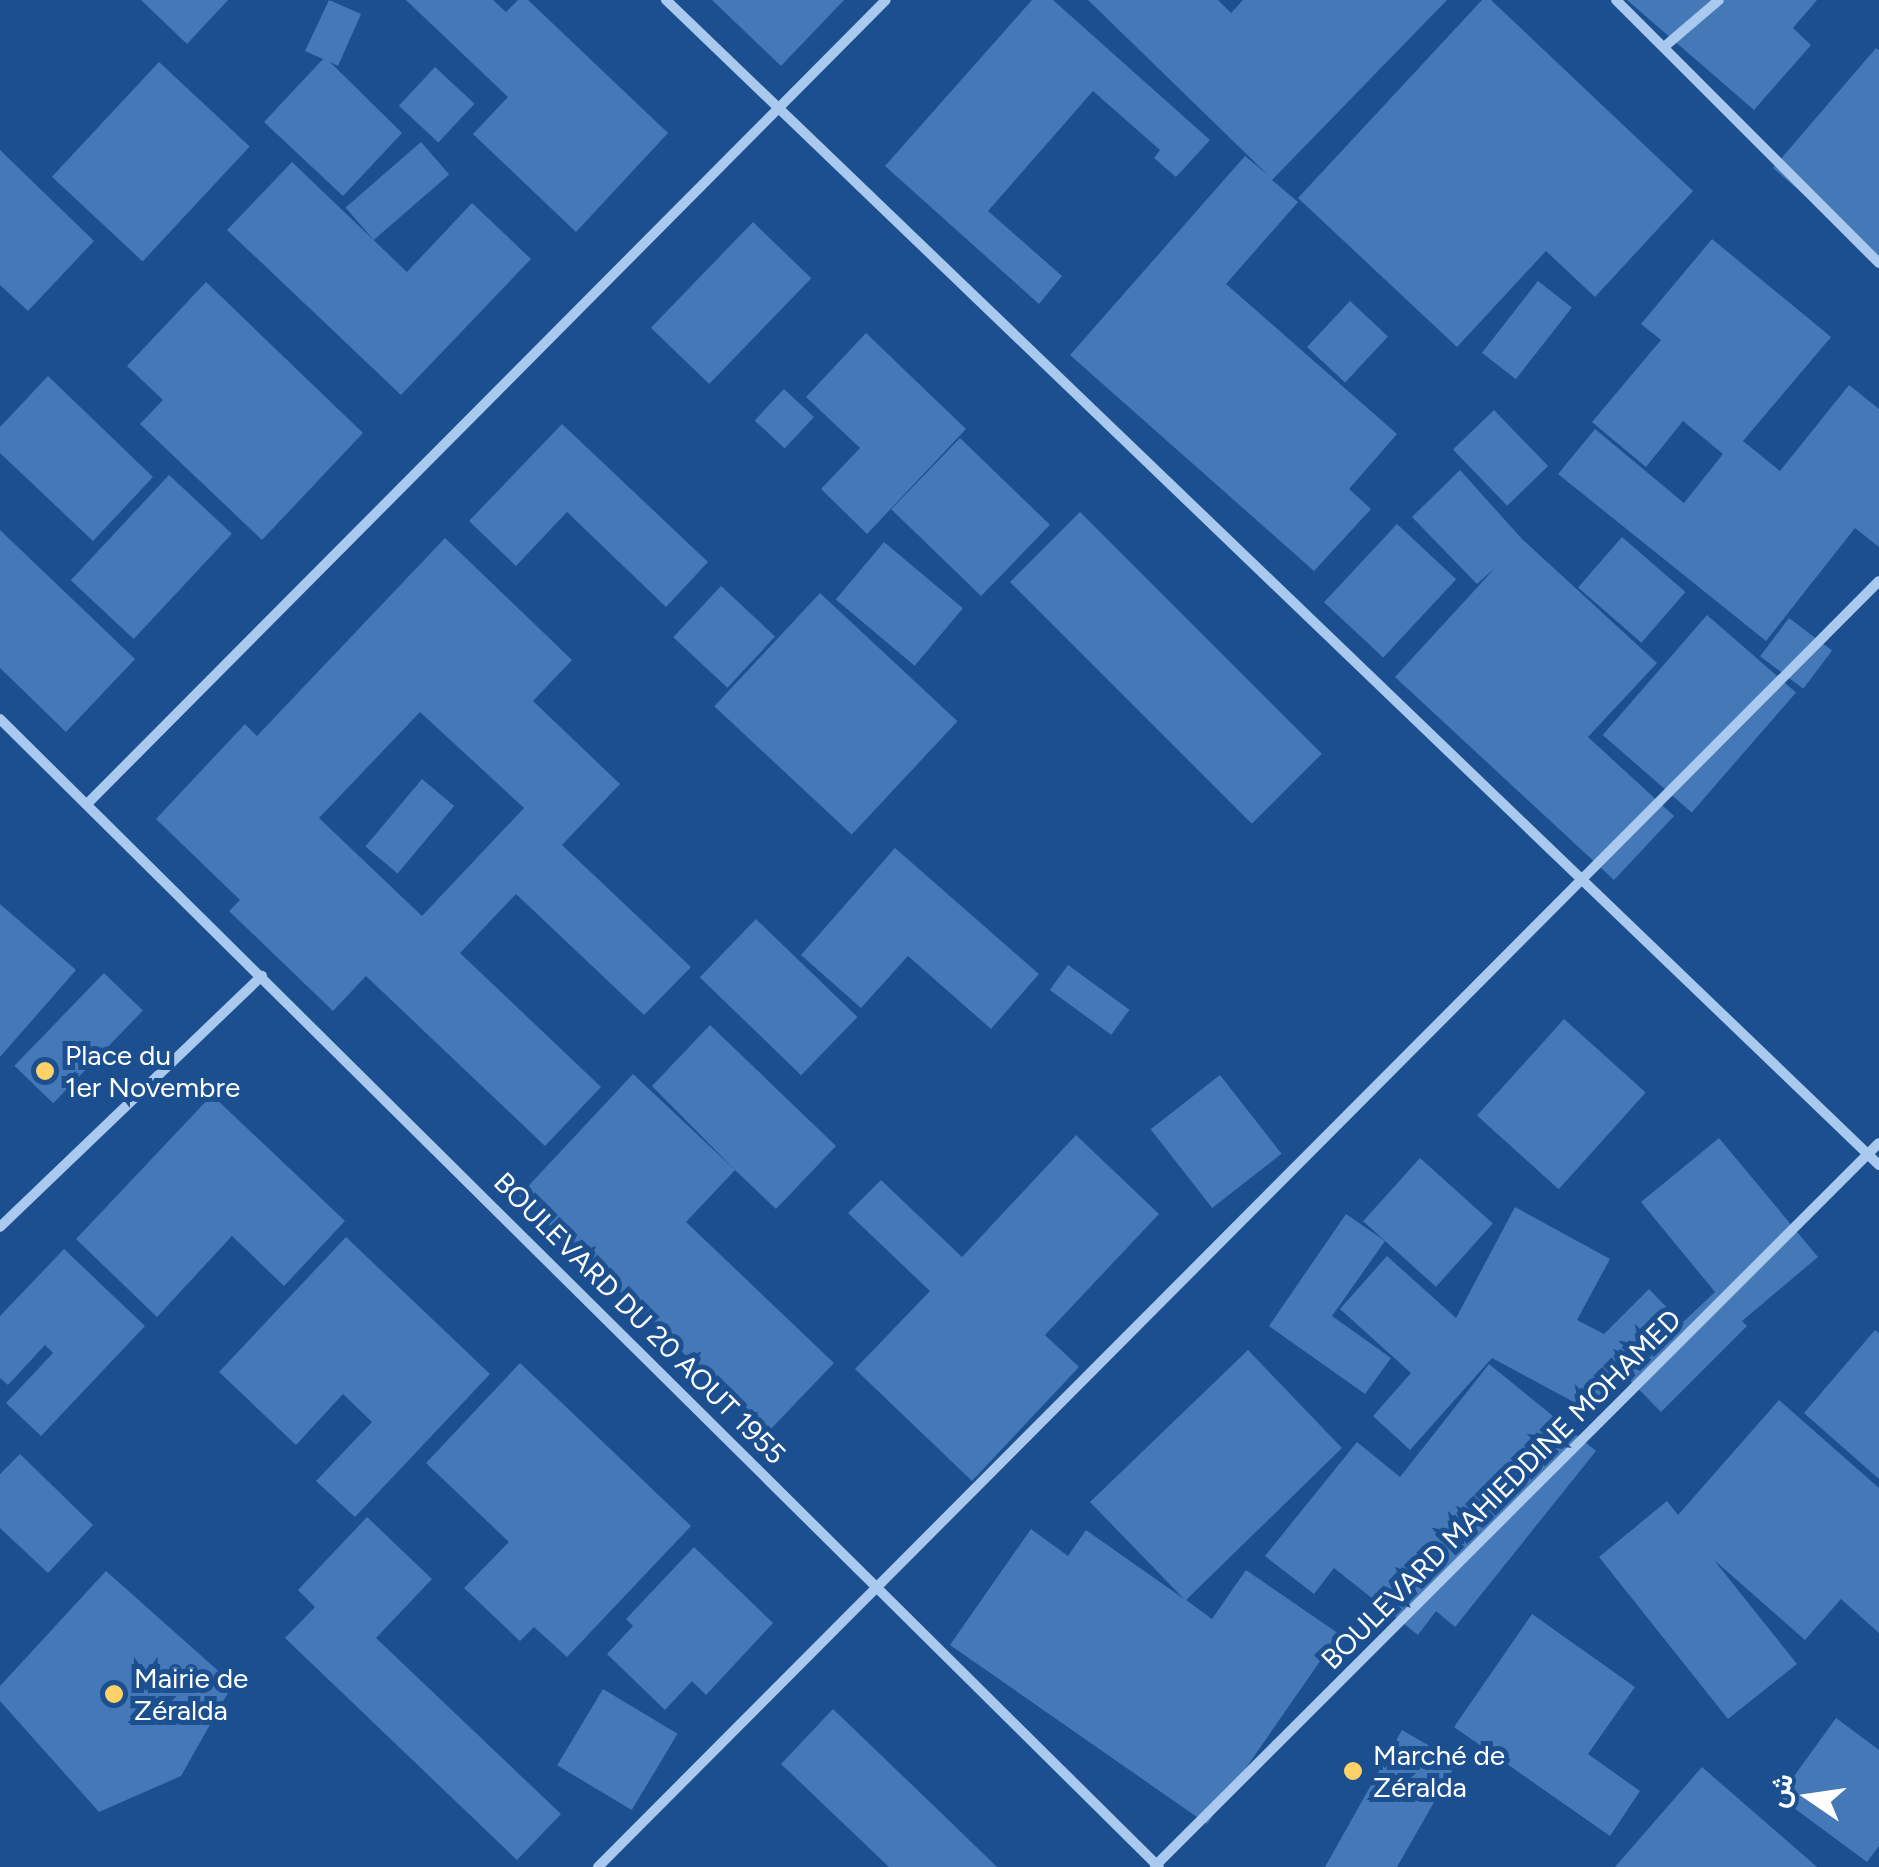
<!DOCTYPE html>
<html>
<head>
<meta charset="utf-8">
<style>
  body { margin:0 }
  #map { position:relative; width:1879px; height:1867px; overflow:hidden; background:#1b4f8f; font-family:Figtree,Vazirmatn,sans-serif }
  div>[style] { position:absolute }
  .building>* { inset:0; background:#4478b7; transform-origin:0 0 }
  .minor>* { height:10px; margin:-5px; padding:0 5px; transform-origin:5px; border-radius:5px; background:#a9c9ee }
  .dots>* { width:28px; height:28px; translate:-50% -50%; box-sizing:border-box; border:5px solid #1b4f8f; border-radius:50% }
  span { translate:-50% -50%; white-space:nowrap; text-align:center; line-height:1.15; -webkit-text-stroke:10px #1b4f8f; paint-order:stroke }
  .poi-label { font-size:28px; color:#fff }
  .left { translate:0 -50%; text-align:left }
  .street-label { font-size:28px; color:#fff }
  .north { position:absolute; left:1759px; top:1747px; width:100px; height:100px; -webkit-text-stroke:8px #1b4f8f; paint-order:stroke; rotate:283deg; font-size:28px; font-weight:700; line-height:40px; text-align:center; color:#fff }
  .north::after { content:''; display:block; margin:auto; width:35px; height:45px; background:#fff; clip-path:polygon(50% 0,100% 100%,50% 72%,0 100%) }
</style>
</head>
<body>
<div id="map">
  <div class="building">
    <i style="clip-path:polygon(141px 0,228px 0,187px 44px)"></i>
    <i style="clip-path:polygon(329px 0,361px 14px,338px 66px,330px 62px,402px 133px,343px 196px,264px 122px,323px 59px,305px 51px)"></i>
    <i style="clip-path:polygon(406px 0,493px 0,506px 12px,518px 0,528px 0,668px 133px,576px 232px,473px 134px,508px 97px)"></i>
    <i style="clip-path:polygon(712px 0,844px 0,781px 66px)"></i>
    <i style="clip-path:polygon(1032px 0,1053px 0,1210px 140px,1176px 177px,1154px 158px,1160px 150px,1093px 91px,988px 211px,1062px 276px,1039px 304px,885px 166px)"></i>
    <i style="clip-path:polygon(1088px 0,1218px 0,1231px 13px,1243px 0,1447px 0,1272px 180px,1298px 202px,1226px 284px,1397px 434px,1349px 489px,1371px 509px,1314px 571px,1070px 355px,1245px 156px,1268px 175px)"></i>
    <i style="clip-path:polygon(1482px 0,1491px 0,1693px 191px,1595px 297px,1546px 251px,1457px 347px,1298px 198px)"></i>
    <i style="clip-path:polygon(1627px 0,1817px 0,1793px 28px,1811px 45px,1754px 110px)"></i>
    <i style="clip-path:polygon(1876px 48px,1879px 50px,1879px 260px,1773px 168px)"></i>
    <i style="left:159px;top:62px;width:124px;height:157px;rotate:43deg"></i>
    <i style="left:435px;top:67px;width:54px;height:53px;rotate:43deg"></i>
    <i style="left:421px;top:142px;width:43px;height:100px;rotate:49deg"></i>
    <i style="clip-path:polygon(0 150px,94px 241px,28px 311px,0 285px)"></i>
    <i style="clip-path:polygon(292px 162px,407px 272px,472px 203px,531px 259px,401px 395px,227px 230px)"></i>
    <i style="left:753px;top:222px;width:81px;height:147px;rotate:44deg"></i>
    <i style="clip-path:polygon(1712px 239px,1831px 337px,1743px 441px,1780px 471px,1849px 385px,1879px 409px,1879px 547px,1855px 528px,1766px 641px,1558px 474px,1595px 429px,1684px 503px,1723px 454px,1683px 421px,1646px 467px,1592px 422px,1661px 340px,1641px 324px)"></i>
    <i style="left:1538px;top:281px;width:43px;height:91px;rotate:38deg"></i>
    <i style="clip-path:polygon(206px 282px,363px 433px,262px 540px,140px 424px,163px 400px,127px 366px)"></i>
    <i style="left:1350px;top:301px;width:52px;height:63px;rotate:43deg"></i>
    <i style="clip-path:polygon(866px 333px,966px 429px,867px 534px,821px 489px,860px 448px,806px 397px)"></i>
    <i style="clip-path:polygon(48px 376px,153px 477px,93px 541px,0 453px,0 427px)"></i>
    <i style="left:784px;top:389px;width:41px;height:43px;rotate:43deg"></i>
    <i style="left:1494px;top:410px;width:78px;height:57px;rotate:46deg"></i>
    <i style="clip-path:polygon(562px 424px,708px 562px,666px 607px,567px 512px,516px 566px,469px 521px)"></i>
    <i style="left:960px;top:438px;width:125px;height:99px;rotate:44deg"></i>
    <i style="clip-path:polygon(1460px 470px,1522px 539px,1657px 663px,1588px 737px,1674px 816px,1614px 880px,1395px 677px,1495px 568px,1477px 584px,1412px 517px)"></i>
    <i style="left:169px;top:475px;width:86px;height:144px;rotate:43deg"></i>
    <i style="left:1080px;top:512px;width:342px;height:99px;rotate:45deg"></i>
    <i style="left:1397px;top:524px;width:81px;height:107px;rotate:43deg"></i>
    <i style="clip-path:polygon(0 530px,135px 659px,66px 732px,0 668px)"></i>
    <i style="left:1622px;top:537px;width:84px;height:67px;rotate:41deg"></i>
    <i style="clip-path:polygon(evenodd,445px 538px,572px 660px,533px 701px,620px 784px,562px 845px,691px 967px,644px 1015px,516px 894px,460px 953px,601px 1087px,545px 1146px,366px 976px,333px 1011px,229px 911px,240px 900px,156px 819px,245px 724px,257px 736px,445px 538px,420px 712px,524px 808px,422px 916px,319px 818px,420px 712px)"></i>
    <i style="left:884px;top:542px;width:103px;height:75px;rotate:40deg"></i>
    <i style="left:721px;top:586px;width:74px;height:70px;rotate:43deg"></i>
    <i style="left:820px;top:593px;width:188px;height:155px;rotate:43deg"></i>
    <i style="left:1707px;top:615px;width:118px;height:159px;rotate:41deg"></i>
    <i style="left:1789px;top:618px;width:54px;height:48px;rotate:37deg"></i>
    <i style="left:422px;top:779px;width:42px;height:88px;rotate:40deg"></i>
    <i style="clip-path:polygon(895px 848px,1039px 974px,991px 1029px,908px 956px,861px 1008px,801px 955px)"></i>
    <i style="clip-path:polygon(0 904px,76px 970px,0 1057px)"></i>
    <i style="left:756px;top:919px;width:141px;height:81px;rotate:44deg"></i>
    <i style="left:1068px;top:965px;width:76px;height:31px;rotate:36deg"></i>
    <i style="left:104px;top:973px;width:54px;height:129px;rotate:44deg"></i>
    <i style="left:1564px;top:1019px;width:110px;height:130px;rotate:42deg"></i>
    <i style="clip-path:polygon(710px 1025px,836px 1146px,776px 1209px,735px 1170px,686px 1222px,834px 1363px,767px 1433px,519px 1196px,633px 1074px,735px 1170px,652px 1086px)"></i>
    <i style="left:1220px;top:1075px;width:100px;height:88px;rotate:52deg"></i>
    <i style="clip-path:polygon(212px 1095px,345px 1221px,284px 1286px,232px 1236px,157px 1317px,76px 1239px)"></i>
    <i style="clip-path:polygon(1076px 1135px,1159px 1214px,1045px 1335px,1079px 1367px,972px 1481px,855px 1369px,930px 1291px,848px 1213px,881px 1180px,962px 1257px)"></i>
    <i style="clip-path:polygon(1719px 1138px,1818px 1257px,1742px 1321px,1747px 1326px,1661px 1412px,1618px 1368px,1594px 1413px,1492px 1358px,1410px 1450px,1373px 1416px,1411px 1373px,1340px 1309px,1387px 1256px,1456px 1318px,1515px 1207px,1610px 1259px,1577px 1320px,1604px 1334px,1649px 1289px,1682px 1323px,1715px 1292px,1641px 1202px)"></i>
    <i style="left:1420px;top:1158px;width:98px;height:85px;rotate:42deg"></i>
    <i style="clip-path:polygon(1346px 1214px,1385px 1241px,1332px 1316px,1391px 1358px,1365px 1394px,1269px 1326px)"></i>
    <i style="clip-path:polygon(346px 1237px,490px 1374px,355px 1517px,316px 1481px,372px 1422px,343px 1394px,296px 1445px,219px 1372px)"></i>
    <i style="clip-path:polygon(64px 1249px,145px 1326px,41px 1436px,6px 1403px,53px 1353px,45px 1345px,8px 1385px,0 1378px,0 1316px)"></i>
    <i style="clip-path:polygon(1875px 1330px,1879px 1333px,1879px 1479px,1804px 1413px)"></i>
    <i style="clip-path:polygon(1248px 1350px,1342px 1448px,1186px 1600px,1212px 1619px,1246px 1570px,1339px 1634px,1207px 1824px,950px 1645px,1031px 1529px,1068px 1556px,1086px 1530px,1184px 1599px,1090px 1502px)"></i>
    <i style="clip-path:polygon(520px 1363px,691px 1526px,567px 1657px,534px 1627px,520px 1641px,464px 1588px,509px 1542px,426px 1463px)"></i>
    <i style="clip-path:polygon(1489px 1364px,1596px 1451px,1455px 1627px,1436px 1611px,1418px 1635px,1334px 1568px,1314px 1594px,1265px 1556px,1357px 1442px,1400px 1477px)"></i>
    <i style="clip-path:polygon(1779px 1400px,1879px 1488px,1879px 1633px,1841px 1599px,1805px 1640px,1714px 1560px,1797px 1664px,1728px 1719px,1599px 1557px,1667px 1501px,1678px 1515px)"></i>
    <i style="clip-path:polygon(20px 1454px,93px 1525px,48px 1573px,0 1528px,0 1474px)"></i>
    <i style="clip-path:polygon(367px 1517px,432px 1579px,376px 1638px,561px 1814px,517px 1860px,285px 1638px,315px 1607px,298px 1590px)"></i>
    <i style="clip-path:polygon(694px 1547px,773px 1623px,706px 1695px,692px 1681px,665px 1710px,607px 1654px,633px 1626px,626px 1619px)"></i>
    <i style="clip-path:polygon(106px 1571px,233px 1684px,181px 1776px,99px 1812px,0 1701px,0 1686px)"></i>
    <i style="clip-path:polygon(1532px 1614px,1635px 1687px,1588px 1754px,1640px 1791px,1610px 1836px,1454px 1727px)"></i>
    <i style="left:603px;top:1689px;width:87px;height:89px;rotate:31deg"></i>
    <i style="clip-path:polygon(833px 1709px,933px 1805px,997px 1867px,889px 1867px,781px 1764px)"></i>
    <i style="clip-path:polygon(1836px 1718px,1879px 1750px,1879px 1846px,1867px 1862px,1779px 1797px)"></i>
    <i style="clip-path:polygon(1402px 1730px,1457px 1762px,1397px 1867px,1325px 1867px)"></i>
    <i style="clip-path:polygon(1702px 1767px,1817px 1867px,1615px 1867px)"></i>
  </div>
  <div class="minor">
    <i style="left:666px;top:0;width:1682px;rotate:43.84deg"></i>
    <i style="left:1616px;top:0;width:372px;rotate:45deg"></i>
    <i style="left:1664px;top:47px;width:72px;rotate:-40.5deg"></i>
    <i style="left:0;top:719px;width:1631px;rotate:44.73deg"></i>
    <i style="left:87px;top:804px;width:1133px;rotate:-45.18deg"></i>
    <i style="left:0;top:1227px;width:363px;rotate:-43.8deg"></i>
    <i style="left:1155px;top:1866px;width:1023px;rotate:-44.96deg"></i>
    <i style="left:598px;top:1867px;width:1815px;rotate:-45.11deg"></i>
  </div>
  <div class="dots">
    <i style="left:45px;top:1071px;background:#ffd166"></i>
    <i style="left:114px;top:1694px;background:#ffd166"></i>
    <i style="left:1353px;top:1771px;background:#ffd166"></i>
  </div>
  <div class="poi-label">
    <span class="left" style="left:65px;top:1071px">Place du<br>1er Novembre</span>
    <span class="left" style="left:134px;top:1694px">Mairie de<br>Zéralda</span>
    <span class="left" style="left:1373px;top:1771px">Marché de<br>Zéralda</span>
  </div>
  <div class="street-label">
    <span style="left:640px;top:1318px;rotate:45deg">BOULEVARD DU 20 AOUT 1955</span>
    <span style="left:1501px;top:1489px;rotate:-45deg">BOULEVARD MAHIEDDINE MOHAMED</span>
  </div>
  <div class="north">ش</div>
</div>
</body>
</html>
